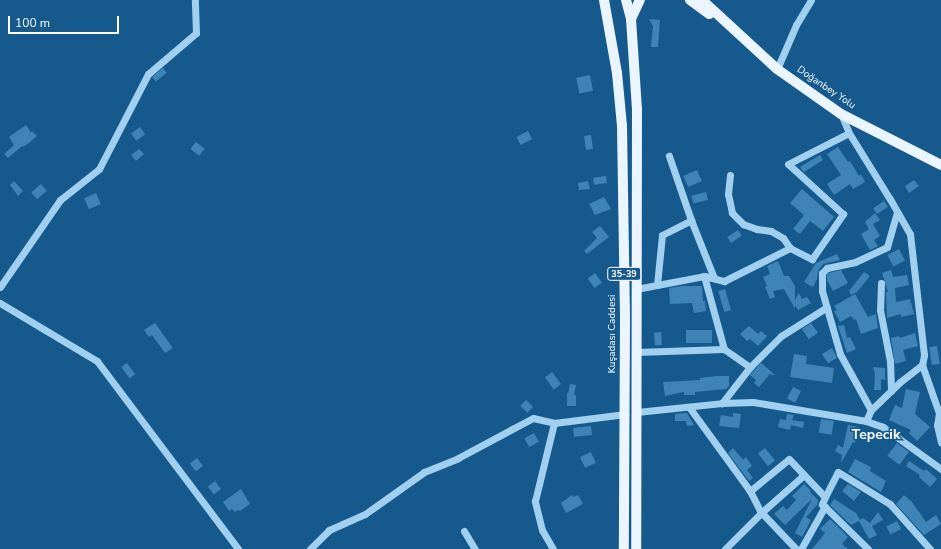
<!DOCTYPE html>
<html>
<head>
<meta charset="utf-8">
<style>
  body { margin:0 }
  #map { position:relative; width:941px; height:549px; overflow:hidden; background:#165a8d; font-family:"Nunito Sans",sans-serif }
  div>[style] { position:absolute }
  .building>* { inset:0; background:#3f84b6; transform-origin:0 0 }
  .minor>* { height:7px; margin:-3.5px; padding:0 3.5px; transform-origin:3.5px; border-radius:3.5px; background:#a1cfef }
  .major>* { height:10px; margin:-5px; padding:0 5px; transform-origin:5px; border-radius:5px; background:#eaf5ff }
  span { translate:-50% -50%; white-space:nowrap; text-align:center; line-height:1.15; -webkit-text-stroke:3px #165a8d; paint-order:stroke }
  .shield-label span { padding:1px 3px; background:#165a8d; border:1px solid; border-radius:3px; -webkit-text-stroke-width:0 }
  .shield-label { font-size:9px; color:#fff; font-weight:700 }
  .street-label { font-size:10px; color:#fff }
  .district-label { font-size:14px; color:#fff; font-weight:700 }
  .scale { position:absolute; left:8px; top:16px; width:111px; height:18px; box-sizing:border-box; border:2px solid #fff; border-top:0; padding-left:5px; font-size:12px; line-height:14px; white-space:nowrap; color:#fff; -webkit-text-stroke:3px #165a8d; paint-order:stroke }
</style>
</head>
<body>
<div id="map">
  <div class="building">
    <i style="clip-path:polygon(649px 19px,660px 20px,658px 47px,651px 47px,653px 26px)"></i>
    <i style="left:163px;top:68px;width:6px;height:14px;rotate:51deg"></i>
    <i style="left:590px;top:75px;width:16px;height:14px;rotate:79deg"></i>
    <i style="clip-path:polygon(26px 125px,31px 133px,32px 131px,37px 136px,29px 143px,23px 147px,22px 146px,8px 158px,4px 154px,14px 145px,9px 137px)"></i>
    <i style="left:140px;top:127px;width:9px;height:11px;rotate:54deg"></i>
    <i style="left:528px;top:131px;width:9px;height:13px;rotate:63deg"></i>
    <i style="left:591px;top:135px;width:14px;height:7px;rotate:82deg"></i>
    <i style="left:196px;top:142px;width:11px;height:9px;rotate:38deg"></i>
    <i style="clip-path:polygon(838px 147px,848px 162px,850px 161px,859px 176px,861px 174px,865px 182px,853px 189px,850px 184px,834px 195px,827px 184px,841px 175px,827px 154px)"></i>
    <i style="clip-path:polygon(139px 149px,144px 154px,136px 161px,131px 155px)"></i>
    <i style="clip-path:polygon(820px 155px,823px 160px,804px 172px,802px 170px,800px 167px)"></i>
    <i style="left:697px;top:170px;width:12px;height:15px;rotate:66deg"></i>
    <i style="left:606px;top:176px;width:7px;height:13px;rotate:82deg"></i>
    <i style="clip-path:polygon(914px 180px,919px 186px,909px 193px,905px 186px)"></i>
    <i style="clip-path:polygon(14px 181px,23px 191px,18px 196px,10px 185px)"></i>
    <i style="clip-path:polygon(588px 181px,590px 189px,579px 190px,578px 183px)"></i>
    <i style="left:41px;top:184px;width:9px;height:13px;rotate:49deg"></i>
    <i style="clip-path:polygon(802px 189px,834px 217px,823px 231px,810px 221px,800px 234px,793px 229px,804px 215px,790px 203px)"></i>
    <i style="left:706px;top:192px;width:8px;height:15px;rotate:76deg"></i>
    <i style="left:96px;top:193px;width:12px;height:13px;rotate:66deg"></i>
    <i style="clip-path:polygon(604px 197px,611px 209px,595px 215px,589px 204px)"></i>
    <i style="left:884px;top:201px;width:7px;height:13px;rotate:56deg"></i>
    <i style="clip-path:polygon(875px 213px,880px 220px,873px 224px,880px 236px,874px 240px,878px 246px,870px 250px,861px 234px,869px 229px,865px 222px)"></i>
    <i style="clip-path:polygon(600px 226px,609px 237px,587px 254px,584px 251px,597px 238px,592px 232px)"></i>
    <i style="left:738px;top:230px;width:7px;height:13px;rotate:56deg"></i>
    <i style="left:899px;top:249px;width:13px;height:13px;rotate:63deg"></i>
    <i style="clip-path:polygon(837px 254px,840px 260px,823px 264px,818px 271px,817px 279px,813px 287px,804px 282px,816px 263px)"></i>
    <i style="clip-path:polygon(778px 261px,784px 276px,789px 276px,795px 286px,795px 300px,799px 293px,802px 299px,807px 297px,811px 303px,798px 310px,795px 305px,795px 309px,784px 289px,773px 291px,775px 297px,770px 299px,765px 287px,767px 286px,763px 277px,770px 274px,767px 266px)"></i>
    <i style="clip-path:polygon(841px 270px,848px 283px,833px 291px,827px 280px,827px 275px,829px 273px)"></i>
    <i style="clip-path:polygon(891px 270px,893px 277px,907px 275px,909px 285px,895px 288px,896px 302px,910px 299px,914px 314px,901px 317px,901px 314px,887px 318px,886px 292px,888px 292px,882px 273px)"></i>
    <i style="clip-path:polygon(864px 272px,870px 276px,857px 292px,851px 295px,849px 291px)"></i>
    <i style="left:595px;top:273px;width:12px;height:9px;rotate:55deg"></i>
    <i style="clip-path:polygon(682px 286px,702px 286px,703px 301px,705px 301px,706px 311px,694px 313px,692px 303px,670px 304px,669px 288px)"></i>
    <i style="left:725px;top:289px;width:22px;height:7px;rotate:74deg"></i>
    <i style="clip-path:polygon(855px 294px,868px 317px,876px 314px,878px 328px,861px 334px,856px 319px,854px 320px,851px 316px,840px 322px,834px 311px,837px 310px,834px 306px)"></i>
    <i style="clip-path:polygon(155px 323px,173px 348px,165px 353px,152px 335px,149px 337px,144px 330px)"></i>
    <i style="left:811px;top:323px;width:12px;height:11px;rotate:55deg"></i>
    <i style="clip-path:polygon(844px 325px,847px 338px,850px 337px,856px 349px,847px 353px,838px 326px)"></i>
    <i style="clip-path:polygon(749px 326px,758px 334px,761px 331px,767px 336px,758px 346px,750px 339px,747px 341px,740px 334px)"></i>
    <i style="left:686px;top:330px;width:26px;height:13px"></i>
    <i style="left:661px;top:332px;width:13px;height:7px;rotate:86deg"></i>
    <i style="clip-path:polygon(915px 333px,918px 346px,903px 350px,906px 361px,895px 364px,891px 338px,899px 336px,900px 338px)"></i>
    <i style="left:937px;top:346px;width:18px;height:8px;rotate:81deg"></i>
    <i style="clip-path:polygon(832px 348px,837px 358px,828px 363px,822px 354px)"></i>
    <i style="clip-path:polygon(794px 354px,807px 356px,806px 364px,834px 368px,832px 383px,790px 377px)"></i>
    <i style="left:127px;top:363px;width:14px;height:7px;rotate:54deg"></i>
    <i style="clip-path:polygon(761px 363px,775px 375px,767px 374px,769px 375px,759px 387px,754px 383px,756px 380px,750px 375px)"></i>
    <i style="clip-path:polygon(873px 367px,885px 368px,885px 380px,881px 379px,881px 390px,874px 390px,875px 374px)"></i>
    <i style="left:552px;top:372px;width:15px;height:9px;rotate:53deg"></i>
    <i style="clip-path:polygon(717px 376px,729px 376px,729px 386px,726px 389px,695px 392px,695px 395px,684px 395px,684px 392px,665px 396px,663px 382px,700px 380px,700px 378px)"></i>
    <i style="clip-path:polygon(570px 384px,576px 385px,574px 395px,576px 395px,576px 406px,567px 406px,567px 392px,568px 394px)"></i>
    <i style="left:793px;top:387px;width:9px;height:13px;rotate:27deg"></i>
    <i style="clip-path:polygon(906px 389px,920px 392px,915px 414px,930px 427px,917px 441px,909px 433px,911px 430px,889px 420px,895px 405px,902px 408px)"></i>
    <i style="left:526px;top:400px;width:10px;height:8px;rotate:45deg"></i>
    <i style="clip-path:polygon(687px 413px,694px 425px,687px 426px,686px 421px,675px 421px,675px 414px)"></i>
    <i style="clip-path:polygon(733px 413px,741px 414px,739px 428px,719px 426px,721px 415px,733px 417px)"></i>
    <i style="clip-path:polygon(787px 414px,794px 415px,792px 420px,804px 422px,803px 428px,791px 425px,790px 430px,778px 427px,780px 419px,786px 420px)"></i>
    <i style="left:821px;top:419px;width:13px;height:14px;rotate:9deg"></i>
    <i style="clip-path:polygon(848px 425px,858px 427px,855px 443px,853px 442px,841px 463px,842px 455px,835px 451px,838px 445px,843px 448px)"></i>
    <i style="left:591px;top:426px;width:9px;height:18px;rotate:84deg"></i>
    <i style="left:534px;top:433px;width:10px;height:11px;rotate:61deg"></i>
    <i style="left:897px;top:443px;width:15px;height:16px;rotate:37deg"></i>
    <i style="clip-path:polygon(733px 448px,743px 460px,746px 457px,752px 466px,747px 470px,753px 478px,749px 481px,728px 453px)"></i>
    <i style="left:765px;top:448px;width:16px;height:9px;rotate:52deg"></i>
    <i style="left:591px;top:452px;width:12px;height:12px;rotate:66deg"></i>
    <i style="left:197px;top:458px;width:10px;height:9px;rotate:53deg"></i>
    <i style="clip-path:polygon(855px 459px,871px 467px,870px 471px,886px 481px,881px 492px,848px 472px)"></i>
    <i style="clip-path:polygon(909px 461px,924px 471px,926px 469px,937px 479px,930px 487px,919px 477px,920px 475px,906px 466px)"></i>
    <i style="left:215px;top:481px;width:10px;height:9px;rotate:53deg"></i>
    <i style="clip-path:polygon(804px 484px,811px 491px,810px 492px,818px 500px,817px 505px,806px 517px,811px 520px,802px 537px,795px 533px,812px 499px,785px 525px,774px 514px,783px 506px,787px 510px,796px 500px,792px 496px)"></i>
    <i style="clip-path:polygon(848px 484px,861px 492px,854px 501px,842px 491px)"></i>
    <i style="clip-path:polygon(241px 489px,250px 504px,240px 511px,238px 510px,235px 512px,232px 509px,229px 511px,223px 502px)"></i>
    <i style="clip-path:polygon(572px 495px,573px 497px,578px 495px,583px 504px,566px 513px,561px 503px)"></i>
    <i style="clip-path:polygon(904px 495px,912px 502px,926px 522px,936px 515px,941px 524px,924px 535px,896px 504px)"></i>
    <i style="clip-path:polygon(834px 499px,856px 513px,860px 520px,863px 518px,870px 523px,878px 512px,883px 520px,872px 526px,877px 535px,869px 539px,859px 521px,851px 525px,830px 505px)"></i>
    <i style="clip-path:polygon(830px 519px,848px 537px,842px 544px,848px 549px,812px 549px,825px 533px,820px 529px)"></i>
    <i style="left:897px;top:521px;width:9px;height:12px;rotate:63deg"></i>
  </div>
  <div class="minor">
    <i style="left:777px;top:69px;width:48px;rotate:-66.6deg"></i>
    <i style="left:796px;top:25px;width:29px;rotate:-59deg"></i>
    <i style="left:841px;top:114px;width:21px;rotate:67deg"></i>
    <i style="left:849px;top:133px;width:78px;rotate:58.2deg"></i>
    <i style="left:890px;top:199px;width:40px;rotate:60.3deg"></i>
    <i style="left:910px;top:234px;width:122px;rotate:83.4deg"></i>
    <i style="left:924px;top:355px;width:10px;rotate:101deg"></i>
    <i style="left:922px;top:365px;width:51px;rotate:70.5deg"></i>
    <i style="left:939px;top:413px;width:12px;rotate:99deg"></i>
    <i style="left:937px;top:425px;width:18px;rotate:77deg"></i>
    <i style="left:730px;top:175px;width:19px;rotate:96deg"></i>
    <i style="left:728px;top:194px;width:19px;rotate:78deg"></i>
    <i style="left:732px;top:213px;width:16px;rotate:45deg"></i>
    <i style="left:743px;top:224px;width:15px;rotate:20deg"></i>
    <i style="left:757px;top:229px;width:14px;rotate:8deg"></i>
    <i style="left:771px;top:231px;width:14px;rotate:30deg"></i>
    <i style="left:783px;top:238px;width:12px;rotate:55deg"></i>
    <i style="left:691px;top:220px;width:62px;rotate:68.4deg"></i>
    <i style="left:704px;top:276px;width:76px;rotate:74.7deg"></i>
    <i style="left:724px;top:349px;width:32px;rotate:35deg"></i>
    <i style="left:750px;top:367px;width:46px;rotate:127.9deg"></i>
    <i style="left:881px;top:283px;width:27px;rotate:92deg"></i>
    <i style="left:880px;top:310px;width:52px;rotate:78.9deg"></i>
    <i style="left:890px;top:361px;width:30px;rotate:88deg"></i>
    <i style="left:657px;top:285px;width:50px;rotate:-84.3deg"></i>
    <i style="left:662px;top:235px;width:33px;rotate:-27deg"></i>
    <i style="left:691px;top:220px;width:68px;rotate:-109deg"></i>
    <i style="left:0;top:287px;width:106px;rotate:-55.4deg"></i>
    <i style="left:60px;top:200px;width:50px;rotate:-38.5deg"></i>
    <i style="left:99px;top:169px;width:107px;rotate:-62.7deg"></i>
    <i style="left:148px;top:74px;width:63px;rotate:-40.5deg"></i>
    <i style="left:196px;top:33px;width:33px;rotate:-92deg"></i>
    <i style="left:636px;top:289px;width:69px;rotate:-10.8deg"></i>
    <i style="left:704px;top:276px;width:21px;rotate:14deg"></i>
    <i style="left:724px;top:281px;width:74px;rotate:-26.6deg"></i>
    <i style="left:790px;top:248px;width:25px;rotate:27deg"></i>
    <i style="left:812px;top:259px;width:55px;rotate:-55.4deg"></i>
    <i style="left:843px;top:214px;width:74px;rotate:-137.7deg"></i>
    <i style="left:788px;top:164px;width:68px;rotate:-26.9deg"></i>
    <i style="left:0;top:303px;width:113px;rotate:30.9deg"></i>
    <i style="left:97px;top:361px;width:235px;rotate:53.1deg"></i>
    <i style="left:637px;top:352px;width:87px;rotate:-2deg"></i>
    <i style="left:750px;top:367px;width:44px;rotate:-45deg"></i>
    <i style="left:781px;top:336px;width:54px;rotate:-32.2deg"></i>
    <i style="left:689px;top:407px;width:104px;rotate:54deg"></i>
    <i style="left:750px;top:491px;width:22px;rotate:63deg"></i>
    <i style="left:760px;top:511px;width:52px;rotate:46.5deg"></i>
    <i style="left:871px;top:410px;width:64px;rotate:-119deg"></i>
    <i style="left:840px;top:354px;width:66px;rotate:-105.9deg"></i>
    <i style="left:822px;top:291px;width:18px;rotate:-90deg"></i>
    <i style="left:822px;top:273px;width:7px;rotate:-45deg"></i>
    <i style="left:827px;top:268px;width:29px;rotate:-12deg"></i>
    <i style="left:855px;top:262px;width:35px;rotate:-25deg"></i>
    <i style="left:887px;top:247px;width:36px;rotate:-74deg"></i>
    <i style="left:637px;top:412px;width:85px;rotate:-6deg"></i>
    <i style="left:722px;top:403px;width:31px;rotate:-2deg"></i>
    <i style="left:753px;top:402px;width:115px;rotate:9.5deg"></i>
    <i style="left:866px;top:421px;width:18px;rotate:19deg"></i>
    <i style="left:883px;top:427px;width:72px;rotate:35.9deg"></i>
    <i style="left:866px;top:421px;width:12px;rotate:-66deg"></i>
    <i style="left:871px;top:410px;width:40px;rotate:-44deg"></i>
    <i style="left:900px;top:382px;width:28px;rotate:-38deg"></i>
    <i style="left:750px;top:491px;width:50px;rotate:-39.4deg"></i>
    <i style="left:789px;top:459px;width:52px;rotate:46.5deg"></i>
    <i style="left:825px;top:497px;width:8px;rotate:113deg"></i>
    <i style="left:822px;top:504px;width:64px;rotate:44.4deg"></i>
    <i style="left:825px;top:497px;width:28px;rotate:-63deg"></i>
    <i style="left:838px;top:472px;width:61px;rotate:31.6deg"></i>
    <i style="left:890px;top:504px;width:60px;rotate:48.4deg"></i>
    <i style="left:464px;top:531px;width:21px;rotate:59deg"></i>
    <i style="left:310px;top:549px;width:27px;rotate:-45deg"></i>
    <i style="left:329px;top:530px;width:39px;rotate:-24deg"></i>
    <i style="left:365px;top:514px;width:72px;rotate:-35.4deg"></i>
    <i style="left:424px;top:472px;width:37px;rotate:-22deg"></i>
    <i style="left:458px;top:458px;width:85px;rotate:-28.1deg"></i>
    <i style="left:533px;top:418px;width:22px;rotate:13deg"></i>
    <i style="left:554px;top:423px;width:72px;rotate:-7.2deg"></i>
    <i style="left:553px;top:549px;width:22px;rotate:-120deg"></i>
    <i style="left:542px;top:530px;width:30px;rotate:-104deg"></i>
    <i style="left:535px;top:501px;width:80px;rotate:-76.3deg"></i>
    <i style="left:725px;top:549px;width:52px;rotate:-45deg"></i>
    <i style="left:762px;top:512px;width:56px;rotate:-41.4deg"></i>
    <i style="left:801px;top:549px;width:49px;rotate:-60.8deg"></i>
  </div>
  <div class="major">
    <i style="left:604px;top:0;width:74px;rotate:79.9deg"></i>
    <i style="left:617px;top:73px;width:53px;rotate:84.6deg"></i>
    <i style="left:622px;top:126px;width:196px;rotate:89.1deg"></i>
    <i style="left:625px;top:322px;width:227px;rotate:90.3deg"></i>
    <i style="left:626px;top:0;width:20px;rotate:75deg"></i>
    <i style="left:631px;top:19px;width:90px;rotate:86.2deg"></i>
    <i style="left:637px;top:109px;width:440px;rotate:90.1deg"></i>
    <i style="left:690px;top:0;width:24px;rotate:36deg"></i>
    <i style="left:702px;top:0;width:102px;rotate:42.6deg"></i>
    <i style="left:777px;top:69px;width:78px;rotate:35.1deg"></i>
    <i style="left:841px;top:114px;width:112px;rotate:27deg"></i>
    <i style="left:631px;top:19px;width:21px;rotate:-65deg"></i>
  </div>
  <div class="shield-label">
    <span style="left:624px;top:274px">35-39</span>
  </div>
  <div class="street-label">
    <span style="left:826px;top:88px;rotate:34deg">Doğanbey Yolu</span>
    <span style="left:613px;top:334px;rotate:-90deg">Kuşadası Caddesi</span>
  </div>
  <div class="district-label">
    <span style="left:876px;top:435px">Tepecik</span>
  </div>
  <div class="scale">100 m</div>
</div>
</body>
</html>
